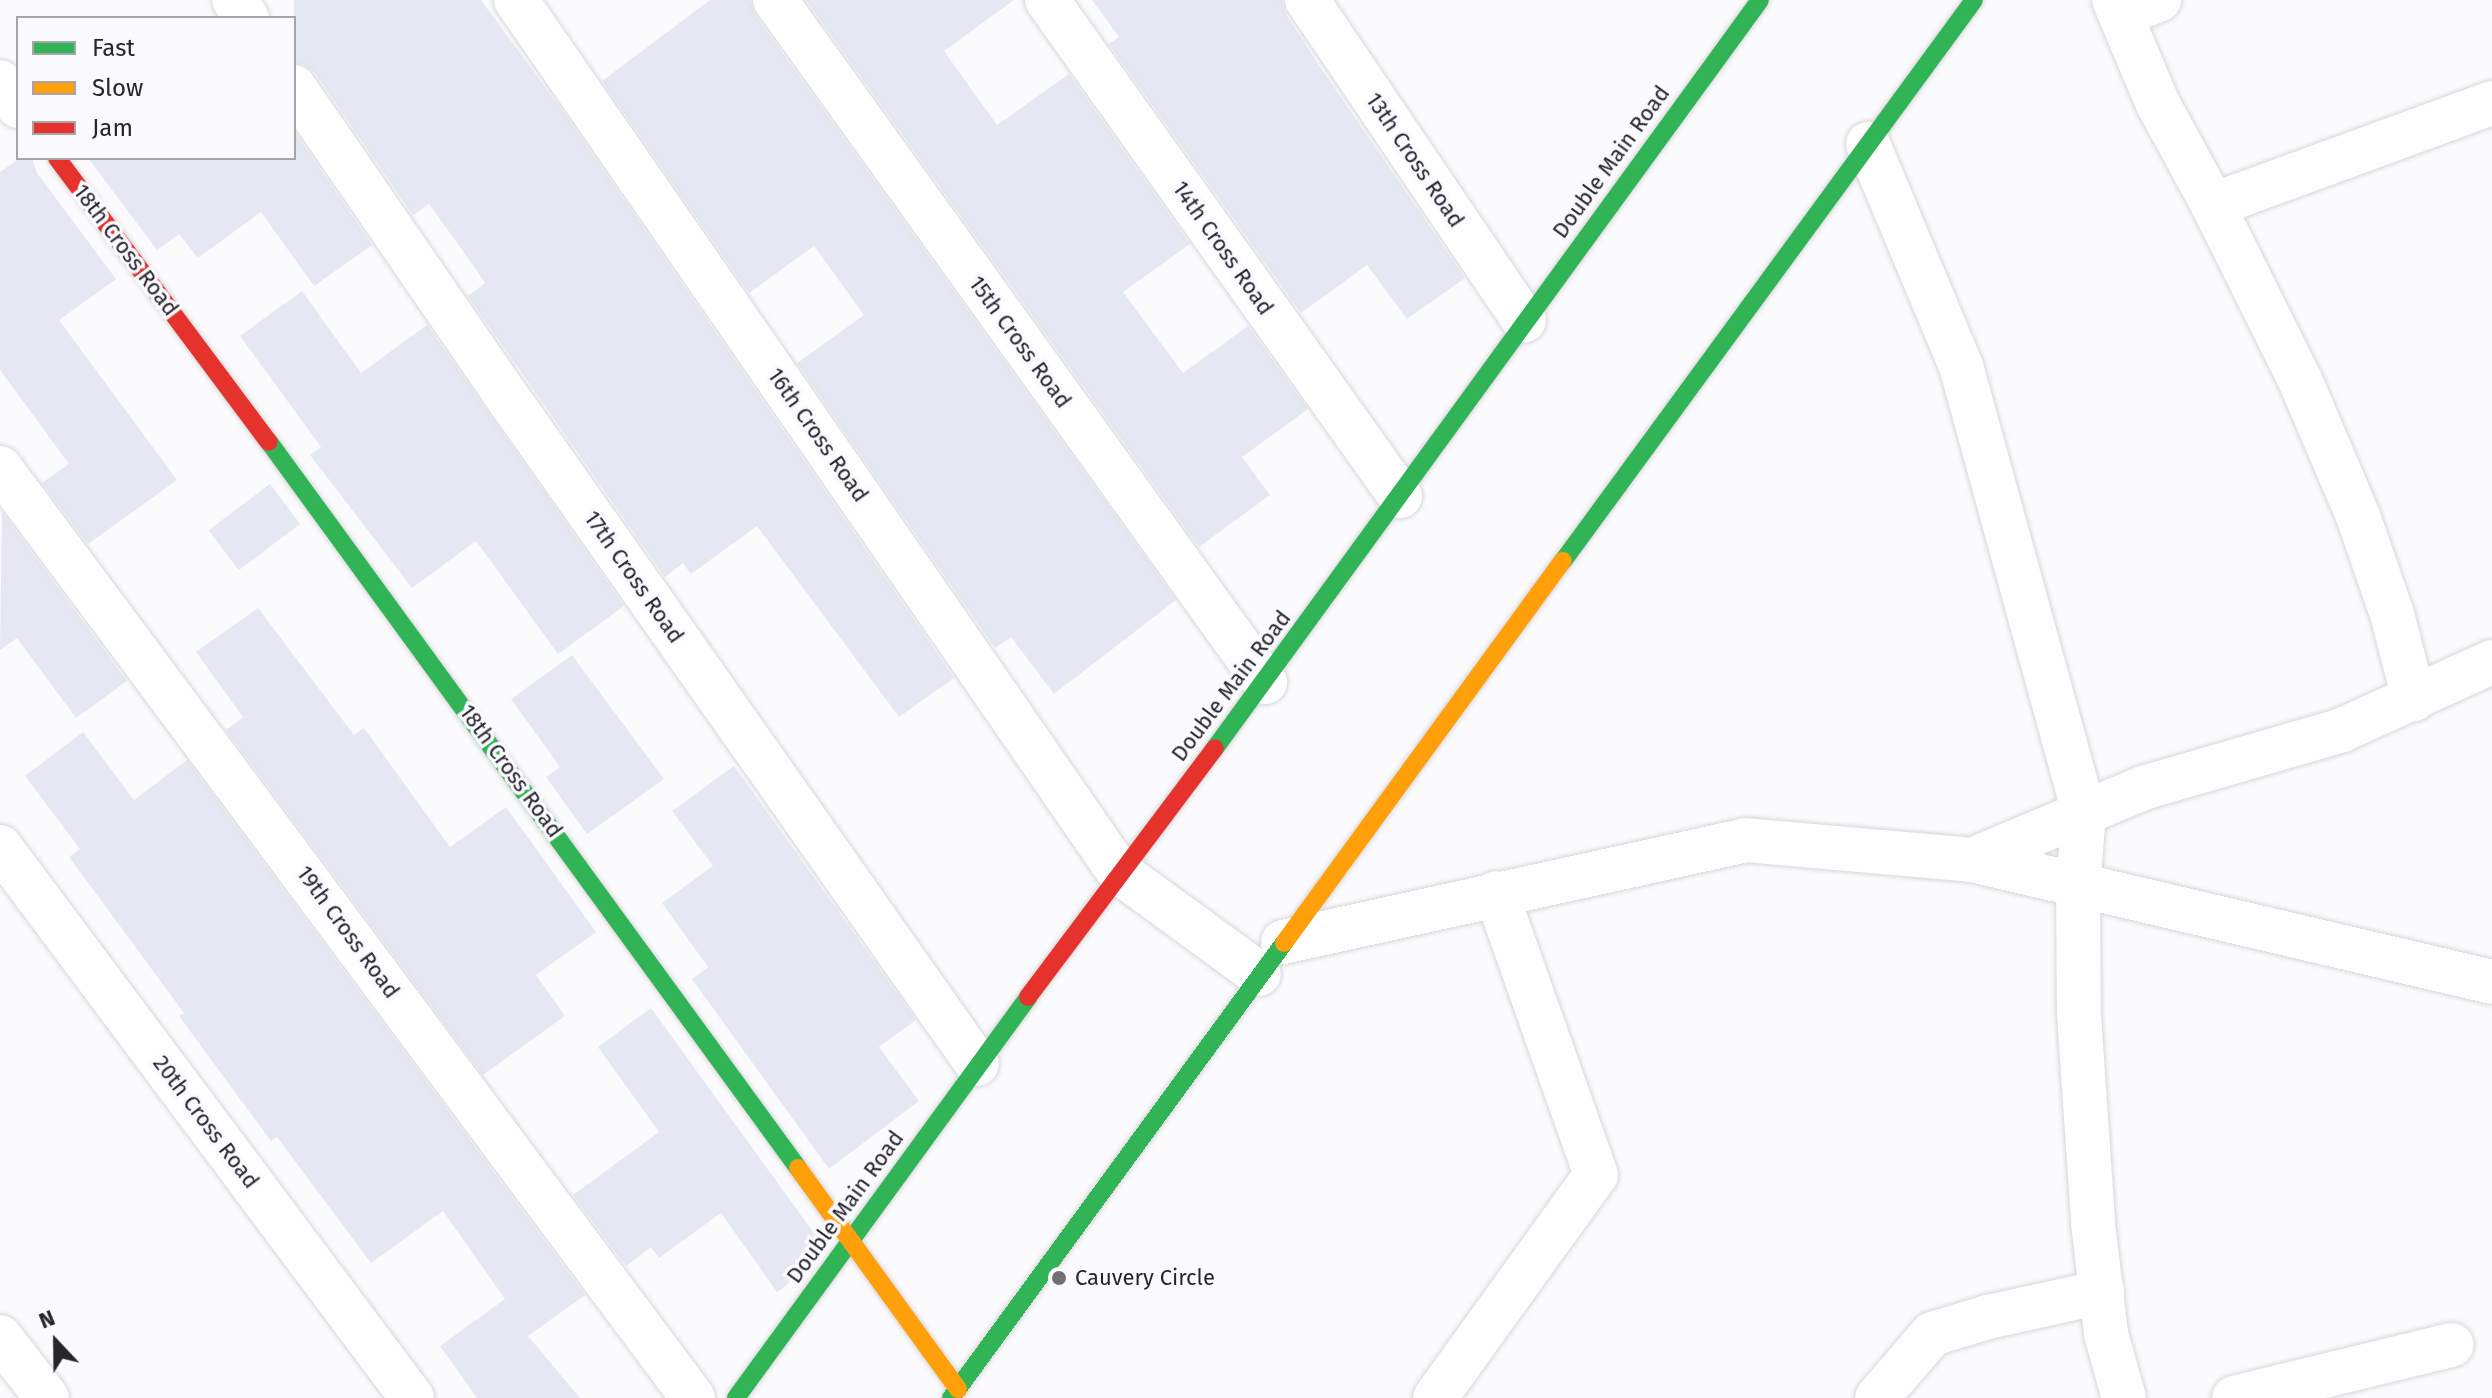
<!DOCTYPE html>
<html>
<head>
<meta charset="utf-8">
<style>
  body { margin:0 }
  #map { position:relative; width:2492px; height:1398px; overflow:hidden; background:#fbfbfd; font-family:"Fira Sans",sans-serif }
  div>[style] { position:absolute }
  .building>* { inset:0; background:#e5e8f3; transform-origin:0 0 }
  .roads { filter:drop-shadow(0 0 2px #d7d6db) drop-shadow(0 0 2px #d7d6db) }
  .street>* { height:44px; margin:-22px; padding:0 22px; transform-origin:22px; border-radius:22px; background:#fefeff }
  .fast>* { height:18px; margin:-9px; padding:0 9px; transform-origin:9px; border-radius:9px; background:#30b455 }
  .slow>* { height:18px; margin:-9px; padding:0 9px; transform-origin:9px; border-radius:9px; background:#ff9f0a }
  .jam>* { height:18px; margin:-9px; padding:0 9px; transform-origin:9px; border-radius:9px; background:#e5322d }
  .dots>* { width:22px; height:22px; translate:-50% -50%; box-sizing:border-box; border:4px solid #fafafe; border-radius:50% }
  span { translate:-50% -50%; white-space:nowrap; text-align:center; line-height:1.15; -webkit-text-stroke:7px #fafafe; paint-order:stroke }
  .street-label { font-size:22px; color:#26252c }
  .poi-label { font-size:22px; color:#26252c }
  .left { translate:0 -50%; text-align:left }
  .legend { position:absolute; left:16px; top:16px; width:280px; height:144px; box-sizing:border-box; background:#fafafe; border:2px solid #a5a5aa; margin:0; padding:10px 14px; list-style:none; font-size:24px; color:#26252c }
  .legend li { display:flex; align-items:center; gap:16px; height:40px }
  .legend b { width:40px; border:2px solid #a5a5aa }
  .north { position:absolute; left:16px; top:1302px; width:80px; height:80px; -webkit-text-stroke:6px #fafafe; paint-order:stroke; rotate:338deg; font-size:22px; font-weight:700; line-height:32px; text-align:center; color:#26252c }
  .north::after { content:''; display:block; margin:auto; width:28px; height:36px; background:#26252c; clip-path:polygon(50% 0,100% 100%,50% 72%,0 100%) }
</style>
</head>
<body>
<div id="map">
  <div class="building">
    <i style="clip-path:polygon(294px 0,481px 0,562px 110px,954px 678px,899px 717px,757px 526px,691px 574px,683px 563px,665px 577px,468px 296px,485px 283px,478px 272px,429px 204px,413px 215px,315px 73px,305px 65px,294px 62px)"></i>
    <i style="clip-path:polygon(710px 0,750px 0,755px 15px,1176px 600px,1054px 694px,1011px 637px,995px 648px,797px 363px,864px 315px,814px 246px,749px 293px,602px 81px)"></i>
    <i style="clip-path:polygon(806px 0,1014px 0,944px 51px,997px 125px,1069px 74px,1190px 244px,1123px 292px,1183px 373px,1248px 326px,1308px 409px,1242px 457px,1270px 495px,1199px 547px)"></i>
    <i style="clip-path:polygon(1092px 0,1282px 0,1286px 14px,1316px 61px,1465px 278px,1407px 319px,1367px 265px,1301px 313px,1109px 44px,1119px 37px)"></i>
    <i style="clip-path:polygon(294px 131px,372px 245px,314px 286px,261px 212px,198px 258px,179px 234px,157px 250px,88px 158px,294px 158px)"></i>
    <i style="clip-path:polygon(20px 158px,32px 158px,37px 173px,116px 279px,59px 320px,177px 480px,88px 544px,42px 483px,69px 464px,0 370px,0 172px)"></i>
    <i style="clip-path:polygon(302px 291px,361px 373px,427px 325px,624px 606px,558px 654px,476px 541px,412px 588px,310px 455px,321px 447px,240px 336px)"></i>
    <i style="left:270px;top:484px;width:50px;height:77px;rotate:53deg"></i>
    <i style="clip-path:polygon(2px 512px,127px 681px,76px 718px,17px 638px,0 650px)"></i>
    <i style="clip-path:polygon(258px 608px,354px 735px,364px 728px,450px 847px,506px 807px,596px 932px,536px 975px,565px 1016px,483px 1075px,226px 730px,243px 717px,196px 652px)"></i>
    <i style="clip-path:polygon(572px 655px,664px 779px,587px 834px,546px 777px,560px 767px,511px 699px)"></i>
    <i style="clip-path:polygon(83px 732px,134px 800px,187px 760px,585px 1295px,528px 1336px,580px 1398px,477px 1398px,440px 1346px,505px 1299px,443px 1211px,371px 1263px,277px 1137px,271px 1141px,240px 1099px,179px 1016px,184px 1013px,69px 857px,80px 849px,25px 776px)"></i>
    <i style="clip-path:polygon(734px 766px,916px 1020px,879px 1047px,919px 1101px,829px 1169px,692px 979px,708px 967px,662px 903px,713px 866px,672px 811px)"></i>
    <i style="clip-path:polygon(651px 1008px,819px 1240px,787px 1285px,777px 1292px,721px 1213px,659px 1258px,651px 1247px,626px 1266px,573px 1195px,659px 1132px,598px 1047px)"></i>
  </div>
  <div class="roads">
    <div class="street">
      <i style="left:234px;top:0;width:22px;rotate:54deg"></i>
      <i style="left:516px;top:0;width:1060px;rotate:55.34deg"></i>
      <i style="left:1119px;top:872px;width:173px;rotate:36.1deg"></i>
      <i style="left:775px;top:0;width:840px;rotate:54.3deg"></i>
      <i style="left:1047px;top:0;width:609px;rotate:54.56deg"></i>
      <i style="left:1307px;top:0;width:387px;rotate:55.9deg"></i>
      <i style="left:2114px;top:0;width:113px;rotate:67.1deg"></i>
      <i style="left:2158px;top:104px;width:115px;rotate:61.4deg"></i>
      <i style="left:2213px;top:205px;width:195px;rotate:63.6deg"></i>
      <i style="left:2300px;top:380px;width:148px;rotate:66.9deg"></i>
      <i style="left:2358px;top:516px;width:104px;rotate:70.9deg"></i>
      <i style="left:2392px;top:614px;width:88px;rotate:75.5deg"></i>
      <i style="left:2122px;top:14px;width:40px;rotate:-21deg"></i>
      <i style="left:0;top:82px;width:30px;rotate:53deg"></i>
      <i style="left:294px;top:87px;width:390px;rotate:55.5deg"></i>
      <i style="left:515px;top:408px;width:802px;rotate:54.84deg"></i>
      <i style="left:1868px;top:144px;width:241px;rotate:67.3deg"></i>
      <i style="left:1961px;top:366px;width:464px;rotate:74.6deg"></i>
      <i style="left:2084px;top:813px;width:74px;rotate:94.6deg"></i>
      <i style="left:2078px;top:887px;width:128px;rotate:89.6deg"></i>
      <i style="left:2079px;top:1015px;width:208px;rotate:86.1deg"></i>
      <i style="left:2093px;top:1223px;width:112px;rotate:83.3deg"></i>
      <i style="left:2106px;top:1334px;width:66px;rotate:74.3deg"></i>
      <i style="left:2213px;top:205px;width:297px;rotate:-20.1deg"></i>
      <i style="left:0;top:468px;width:1160px;rotate:53.31deg"></i>
      <i style="left:0;top:847px;width:688px;rotate:53.21deg"></i>
      <i style="left:1972px;top:860px;width:186px;rotate:-22.8deg"></i>
      <i style="left:2143px;top:788px;width:207px;rotate:-16.2deg"></i>
      <i style="left:2342px;top:730px;width:165px;rotate:-24.4deg"></i>
      <i style="left:1283px;top:942px;width:473px;rotate:-12.4deg"></i>
      <i style="left:1745px;top:840px;width:228px;rotate:5deg"></i>
      <i style="left:1972px;top:860px;width:534px;rotate:13.2deg"></i>
      <i style="left:0;top:1337px;width:77px;rotate:52.4deg"></i>
      <i style="left:1435px;top:1398px;width:275px;rotate:-54.2deg"></i>
      <i style="left:1596px;top:1175px;width:299px;rotate:-109.5deg"></i>
      <i style="left:1877px;top:1398px;width:84px;rotate:-49.3deg"></i>
      <i style="left:1932px;top:1334px;width:59px;rotate:-16.9deg"></i>
      <i style="left:1988px;top:1317px;width:117px;rotate:-12.4deg"></i>
      <i style="left:2234px;top:1398px;width:224px;rotate:-13.7deg"></i>
    </div>
    <div class="fast">
      <i style="left:269px;top:442px;width:898px;rotate:53.92deg"></i>
      <i style="left:1563px;top:561px;width:695px;rotate:-53.77deg"></i>
      <i style="left:1215px;top:748px;width:925px;rotate:-53.92deg"></i>
      <i style="left:736px;top:1398px;width:496px;rotate:-53.9deg"></i>
      <i style="left:951px;top:1398px;width:564px;rotate:-53.8deg"></i>
    </div>
    <div class="slow">
      <i style="left:1284px;top:943px;width:473px;rotate:-53.9deg"></i>
      <i style="left:798px;top:1168px;width:273px;rotate:54.1deg"></i>
    </div>
    <div class="jam">
      <i style="left:57px;top:158px;width:354px;rotate:53.3deg"></i>
      <i style="left:1028px;top:997px;width:311px;rotate:-53.1deg"></i>
    </div>
  </div>
  <div class="dots">
    <i style="left:1059px;top:1278px;background:#717075"></i>
  </div>
  <div class="street-label">
    <span style="left:1415px;top:160px;rotate:56deg">13th Cross Road</span>
    <span style="left:1611px;top:162px;rotate:-54deg">Double Main Road</span>
    <span style="left:1223px;top:248px;rotate:55deg">14th Cross Road</span>
    <span style="left:126px;top:250px;rotate:53deg">18th Cross Road</span>
    <span style="left:1020px;top:342px;rotate:54deg">15th Cross Road</span>
    <span style="left:818px;top:435px;rotate:55deg">16th Cross Road</span>
    <span style="left:634px;top:577px;rotate:55deg">17th Cross Road</span>
    <span style="left:1231px;top:686px;rotate:-53deg">Double Main Road</span>
    <span style="left:511px;top:771px;rotate:54deg">18th Cross Road</span>
    <span style="left:348px;top:932px;rotate:54deg">19th Cross Road</span>
    <span style="left:206px;top:1122px;rotate:53deg">20th Cross Road</span>
    <span style="left:845px;top:1207px;rotate:-54deg">Double Main Road</span>
  </div>
  <div class="poi-label">
    <span class="left" style="left:1075px;top:1278px">Cauvery Circle</span>
  </div>
  <ul class="legend">
  <li><b style="height:10px;background:#30b455"></b>Fast</li>
  <li><b style="height:10px;background:#ff9f0a"></b>Slow</li>
  <li><b style="height:10px;background:#e5322d"></b>Jam</li>
  </ul>
  <div class="north">N</div>
</div>
</body>
</html>
